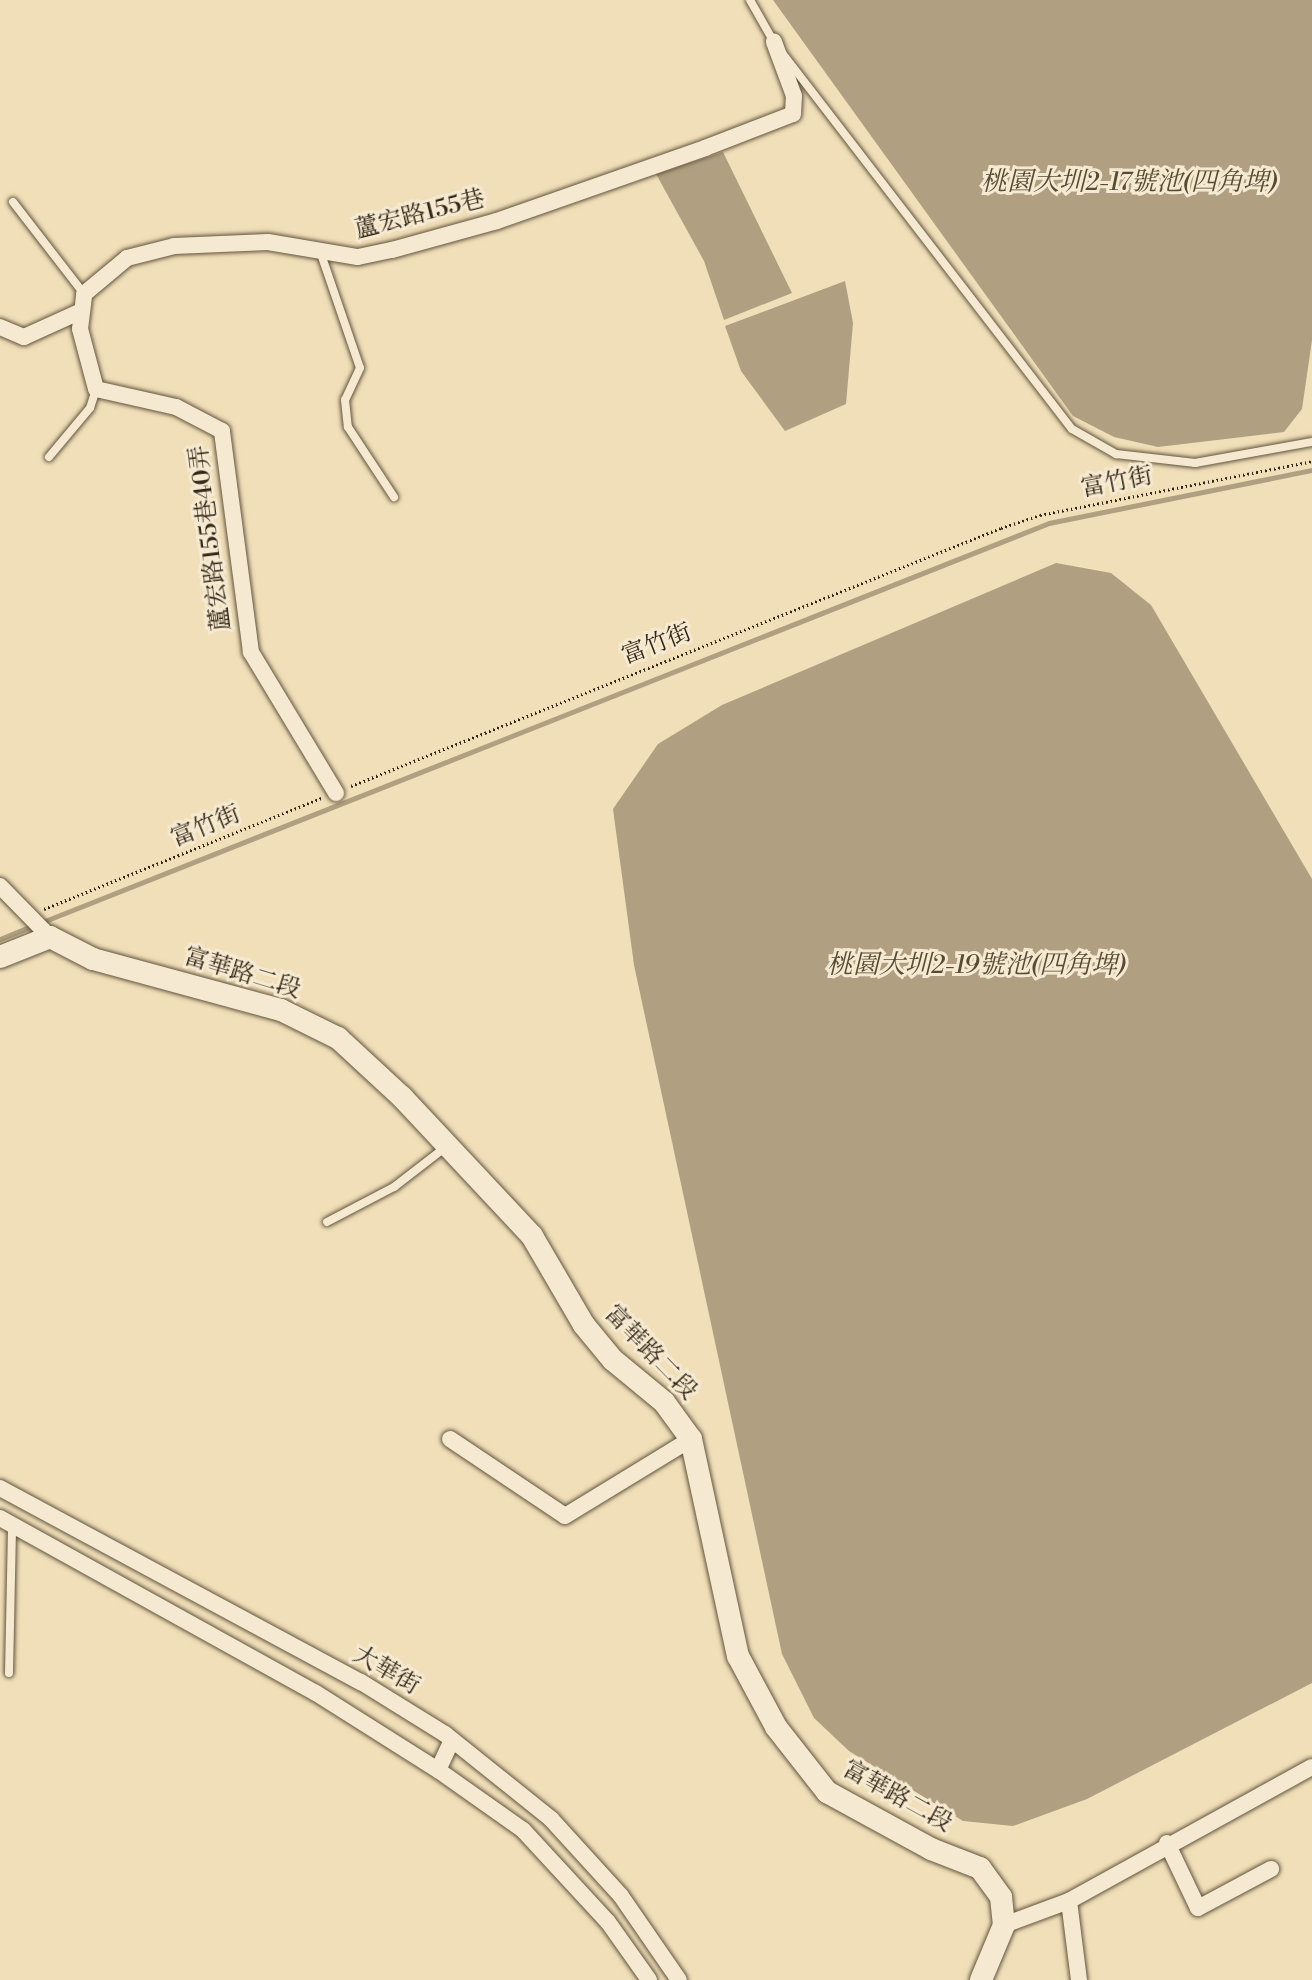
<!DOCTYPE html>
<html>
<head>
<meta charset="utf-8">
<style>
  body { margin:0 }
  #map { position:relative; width:1312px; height:1980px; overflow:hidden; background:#f0dfb8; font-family:"Libre Bodoni","Noto Serif TC",serif }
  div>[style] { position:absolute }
  .water>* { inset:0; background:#b0a081 }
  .stream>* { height:4.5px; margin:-2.25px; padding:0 2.25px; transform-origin:2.25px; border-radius:2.25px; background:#b0a081 }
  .path>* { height:3px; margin-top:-1.5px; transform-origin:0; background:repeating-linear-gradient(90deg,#332616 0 1.5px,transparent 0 4.5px) }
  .roads { filter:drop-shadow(0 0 2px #62543e) drop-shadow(0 0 2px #62543e) }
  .lane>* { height:8px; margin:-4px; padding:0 4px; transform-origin:4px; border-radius:4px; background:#f5ead1 }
  .street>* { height:16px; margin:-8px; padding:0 8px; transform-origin:8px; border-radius:8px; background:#f5ead1 }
  .secondary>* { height:22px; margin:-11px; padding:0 11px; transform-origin:11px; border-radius:11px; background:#f5ead1 }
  span { translate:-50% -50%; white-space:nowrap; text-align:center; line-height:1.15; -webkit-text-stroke:6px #f5ead1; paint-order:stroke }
  .street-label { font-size:24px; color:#332616 }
  .water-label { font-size:26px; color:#584b36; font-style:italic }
</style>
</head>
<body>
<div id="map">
  <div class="water">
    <i style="clip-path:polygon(773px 0,1312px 0,1312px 340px,1302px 409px,1284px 432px,1158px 447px,1114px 437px,1073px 416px)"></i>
    <i style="clip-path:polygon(723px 152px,792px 293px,724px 320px,704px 261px,656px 174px)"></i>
    <i style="clip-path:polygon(845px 281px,853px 323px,846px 404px,785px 431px,741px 371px,725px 326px)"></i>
    <i style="clip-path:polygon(1056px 563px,1111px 573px,1151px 605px,1312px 879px,1312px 1683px,1087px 1799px,1013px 1826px,963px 1821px,849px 1751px,814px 1718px,782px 1654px,634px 965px,613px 809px,658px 744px,722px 705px)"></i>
  </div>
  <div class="stream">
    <i style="left:40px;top:923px;width:1085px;rotate:-21.62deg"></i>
    <i style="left:1049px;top:523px;width:268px;rotate:-11.4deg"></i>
    <i style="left:0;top:939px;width:35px;rotate:-22deg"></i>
  </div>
  <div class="path">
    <i style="left:351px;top:786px;width:699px;rotate:-21.65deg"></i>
    <i style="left:1001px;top:528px;width:41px;rotate:-18.4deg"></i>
    <i style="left:1040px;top:515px;width:277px;rotate:-11.2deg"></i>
    <i style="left:44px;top:909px;width:299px;rotate:-21.8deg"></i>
  </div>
  <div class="roads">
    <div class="lane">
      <i style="left:750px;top:0;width:51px;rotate:60.4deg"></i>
      <i style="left:783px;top:54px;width:473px;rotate:52.4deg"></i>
      <i style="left:1072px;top:429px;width:51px;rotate:29.6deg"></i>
      <i style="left:1116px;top:454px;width:80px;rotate:6.5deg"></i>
      <i style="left:1195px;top:463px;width:119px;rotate:-10.2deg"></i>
      <i style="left:13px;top:202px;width:116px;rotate:52.3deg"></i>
      <i style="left:321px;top:254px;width:120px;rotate:71.1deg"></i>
      <i style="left:360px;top:368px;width:35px;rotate:115deg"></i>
      <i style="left:345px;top:400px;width:27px;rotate:84deg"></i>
      <i style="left:348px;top:427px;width:84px;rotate:56.7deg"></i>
      <i style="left:49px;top:457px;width:64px;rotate:-50.1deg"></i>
      <i style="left:90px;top:408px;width:20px;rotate:-72deg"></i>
      <i style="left:327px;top:1222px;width:76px;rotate:-27.6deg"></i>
      <i style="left:394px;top:1187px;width:67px;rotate:-37.7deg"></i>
      <i style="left:9px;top:1673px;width:148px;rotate:-88.8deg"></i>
    </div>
    <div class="street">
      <i style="left:0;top:327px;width:26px;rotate:23deg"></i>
      <i style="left:24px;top:337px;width:60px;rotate:-24.4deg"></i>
      <i style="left:336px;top:793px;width:165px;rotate:-121.1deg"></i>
      <i style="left:251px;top:652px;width:223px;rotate:-97.5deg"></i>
      <i style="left:222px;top:431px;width:52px;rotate:-152.4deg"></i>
      <i style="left:176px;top:407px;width:82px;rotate:-167.3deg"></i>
      <i style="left:96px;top:389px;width:62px;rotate:-104.9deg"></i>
      <i style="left:80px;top:329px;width:35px;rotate:-83deg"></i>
      <i style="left:84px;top:294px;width:56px;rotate:-39.9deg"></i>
      <i style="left:127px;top:258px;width:49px;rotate:-14.3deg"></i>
      <i style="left:174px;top:246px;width:94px;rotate:-2.4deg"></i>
      <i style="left:268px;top:242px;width:91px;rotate:9.5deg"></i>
      <i style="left:358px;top:257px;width:35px;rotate:-12deg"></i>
      <i style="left:392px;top:250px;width:109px;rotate:-15.4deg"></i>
      <i style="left:497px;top:221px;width:220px;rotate:-19.3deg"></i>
      <i style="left:705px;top:148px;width:94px;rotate:-21.1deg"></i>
      <i style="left:793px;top:114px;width:18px;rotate:-87deg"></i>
      <i style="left:794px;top:96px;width:58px;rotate:-110.3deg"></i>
      <i style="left:0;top:886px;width:71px;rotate:45.6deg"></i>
      <i style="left:450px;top:1439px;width:138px;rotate:33.8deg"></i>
      <i style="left:565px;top:1516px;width:148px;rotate:-31.4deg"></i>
      <i style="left:0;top:1488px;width:410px;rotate:28.3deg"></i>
      <i style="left:361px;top:1682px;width:99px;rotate:31.8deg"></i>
      <i style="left:445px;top:1734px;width:136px;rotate:38.7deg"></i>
      <i style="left:551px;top:1819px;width:104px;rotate:47.7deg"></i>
      <i style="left:621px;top:1896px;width:102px;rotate:55.4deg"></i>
      <i style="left:0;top:1518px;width:361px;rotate:29deg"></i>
      <i style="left:316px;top:1693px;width:144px;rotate:32.3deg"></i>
      <i style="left:438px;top:1770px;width:104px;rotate:35.2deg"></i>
      <i style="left:523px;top:1830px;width:125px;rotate:47.3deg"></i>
      <i style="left:608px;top:1922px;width:71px;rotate:54.7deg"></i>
      <i style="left:438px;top:1770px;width:33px;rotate:-65deg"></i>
      <i style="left:1167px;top:1843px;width:72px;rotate:64.5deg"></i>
      <i style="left:1198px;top:1908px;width:83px;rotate:-28.1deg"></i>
      <i style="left:1069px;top:1901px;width:80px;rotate:82.8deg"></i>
      <i style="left:1004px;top:1925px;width:69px;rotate:-20.3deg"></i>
      <i style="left:1069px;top:1901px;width:277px;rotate:-28.9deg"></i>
    </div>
    <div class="secondary">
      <i style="left:0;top:957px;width:54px;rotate:-21.8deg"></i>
      <i style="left:50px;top:937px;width:48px;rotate:27.1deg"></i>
      <i style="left:93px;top:959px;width:195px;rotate:15.2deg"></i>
      <i style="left:281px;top:1010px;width:64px;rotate:26.2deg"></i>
      <i style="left:338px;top:1038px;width:87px;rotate:42.7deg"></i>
      <i style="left:402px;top:1097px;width:190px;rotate:46.9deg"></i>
      <i style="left:532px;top:1236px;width:103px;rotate:59.7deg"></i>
      <i style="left:584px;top:1325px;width:45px;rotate:50.4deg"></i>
      <i style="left:613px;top:1360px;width:66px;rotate:39.5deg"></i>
      <i style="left:664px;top:1402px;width:46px;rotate:53.9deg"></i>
      <i style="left:691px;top:1439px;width:222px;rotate:77.8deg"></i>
      <i style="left:738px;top:1656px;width:81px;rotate:61.8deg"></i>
      <i style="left:776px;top:1727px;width:83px;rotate:51.9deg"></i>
      <i style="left:827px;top:1792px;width:119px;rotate:28.7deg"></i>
      <i style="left:931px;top:1849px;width:53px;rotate:21.2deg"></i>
      <i style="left:980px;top:1868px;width:36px;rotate:54deg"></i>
      <i style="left:1001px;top:1897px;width:28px;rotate:84deg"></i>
      <i style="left:1004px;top:1925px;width:60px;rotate:112.7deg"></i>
    </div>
  </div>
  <div class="street-label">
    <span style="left:420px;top:215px;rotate:-14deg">蘆宏路155巷</span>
    <span style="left:1117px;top:483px;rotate:-11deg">富竹街</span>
    <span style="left:211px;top:538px;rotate:-97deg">蘆宏路155巷40弄</span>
    <span style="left:657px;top:645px;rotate:-21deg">富竹街</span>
    <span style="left:206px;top:827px;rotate:-22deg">富竹街</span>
    <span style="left:242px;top:974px;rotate:17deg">富華路二段</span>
    <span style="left:650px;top:1353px;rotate:46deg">富華路二段</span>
    <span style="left:386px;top:1671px;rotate:30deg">大華街</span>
    <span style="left:897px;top:1797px;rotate:29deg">富華路二段</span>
  </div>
  <div class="water-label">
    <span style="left:1129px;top:183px">桃園大圳2-17號池(四角埤)</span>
    <span style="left:976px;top:966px">桃園大圳2-19號池(四角埤)</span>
  </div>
</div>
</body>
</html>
